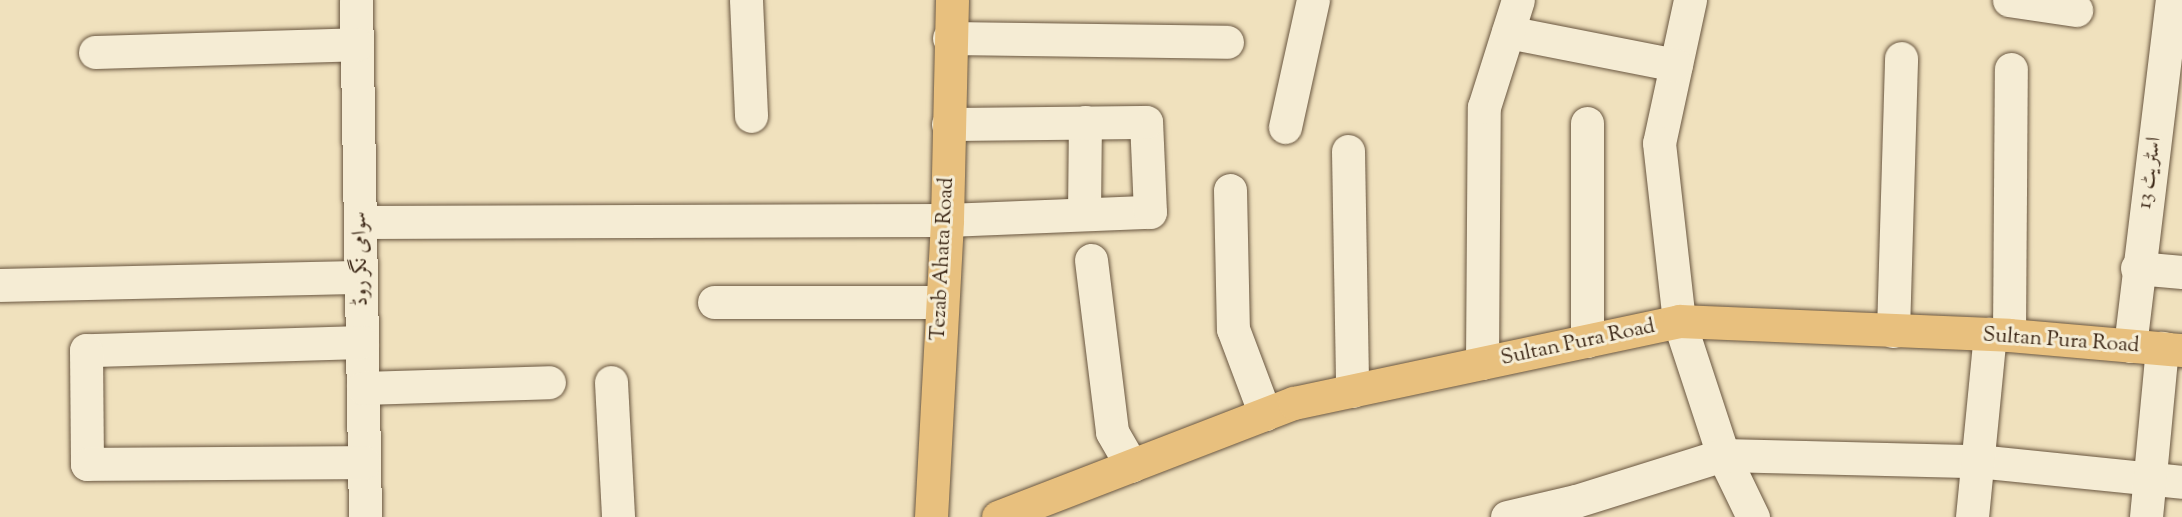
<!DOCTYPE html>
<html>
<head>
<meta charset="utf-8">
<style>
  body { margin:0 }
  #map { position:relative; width:2182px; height:517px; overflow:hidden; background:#f0e1bd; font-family:"Sorts Mill Goudy",Amiri,serif }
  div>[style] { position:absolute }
  .roads { filter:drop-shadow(0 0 2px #695640) drop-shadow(0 0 2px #695640) }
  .minor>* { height:33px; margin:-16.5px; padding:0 16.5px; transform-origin:16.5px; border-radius:16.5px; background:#f5ecd4 }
  .major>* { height:33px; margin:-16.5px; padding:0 16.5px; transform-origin:16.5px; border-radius:16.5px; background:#e8c07e }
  span { translate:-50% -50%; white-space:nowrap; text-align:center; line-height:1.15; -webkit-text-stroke:6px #f5ecd4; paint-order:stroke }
  .street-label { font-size:21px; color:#3c2716 }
</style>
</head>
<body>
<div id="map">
  <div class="roads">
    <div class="minor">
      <i style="left:356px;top:0;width:517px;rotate:89deg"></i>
      <i style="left:746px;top:0;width:116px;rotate:87.5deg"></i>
      <i style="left:1690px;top:0;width:146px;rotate:102.2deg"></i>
      <i style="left:1659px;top:143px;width:179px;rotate:83.6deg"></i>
      <i style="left:1679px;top:321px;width:141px;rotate:71.8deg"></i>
      <i style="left:1723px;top:455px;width:69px;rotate:64.2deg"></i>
      <i style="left:2009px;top:0;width:68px;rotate:8.5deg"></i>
      <i style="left:1508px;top:32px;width:171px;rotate:11.1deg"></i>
      <i style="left:949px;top:38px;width:278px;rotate:0.8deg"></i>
      <i style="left:95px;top:52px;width:262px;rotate:-1.7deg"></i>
      <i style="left:1285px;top:127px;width:130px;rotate:-77.6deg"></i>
      <i style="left:1348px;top:151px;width:240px;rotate:89deg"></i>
      <i style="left:1230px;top:190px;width:139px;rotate:88.8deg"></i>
      <i style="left:1233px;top:329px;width:91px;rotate:69.4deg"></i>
      <i style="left:1084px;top:213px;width:91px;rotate:-89.4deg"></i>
      <i style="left:360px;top:222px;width:587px;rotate:-0.2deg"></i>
      <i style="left:947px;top:220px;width:203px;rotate:-2.3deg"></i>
      <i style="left:1150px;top:212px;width:90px;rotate:-92.5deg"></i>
      <i style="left:1146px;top:122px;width:198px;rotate:179.4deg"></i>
      <i style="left:1091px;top:260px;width:173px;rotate:83deg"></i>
      <i style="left:1112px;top:432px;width:39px;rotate:60deg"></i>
      <i style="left:2137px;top:268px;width:45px;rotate:5.1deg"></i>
      <i style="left:0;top:285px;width:361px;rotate:-1.3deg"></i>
      <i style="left:714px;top:302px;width:226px"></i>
      <i style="left:1893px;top:331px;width:273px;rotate:-88.3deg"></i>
      <i style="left:2009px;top:335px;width:266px;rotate:-89.6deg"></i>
      <i style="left:1587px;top:341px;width:218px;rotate:-90deg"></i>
      <i style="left:362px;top:342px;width:276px;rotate:178.3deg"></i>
      <i style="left:86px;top:350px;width:114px;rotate:89.5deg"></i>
      <i style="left:87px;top:464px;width:277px;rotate:-0.4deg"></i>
      <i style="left:2130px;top:346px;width:349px;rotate:-83.1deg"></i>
      <i style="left:1482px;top:363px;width:256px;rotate:-89.6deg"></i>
      <i style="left:1484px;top:107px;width:112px;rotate:-72.4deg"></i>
      <i style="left:611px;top:382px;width:135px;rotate:87deg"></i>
      <i style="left:363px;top:388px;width:186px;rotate:-1.8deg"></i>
      <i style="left:1507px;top:517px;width:71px;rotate:-13.1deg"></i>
      <i style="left:1576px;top:501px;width:154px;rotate:-17.4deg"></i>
      <i style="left:1723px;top:455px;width:254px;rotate:1.4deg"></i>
      <i style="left:1977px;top:461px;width:206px;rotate:5.8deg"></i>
      <i style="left:1972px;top:517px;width:184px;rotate:-84.4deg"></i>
      <i style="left:2146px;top:517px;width:170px;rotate:-84.6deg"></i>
    </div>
    <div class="major">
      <i style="left:931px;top:517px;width:297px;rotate:-86.9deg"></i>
      <i style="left:947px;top:220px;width:220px;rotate:-88.7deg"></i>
      <i style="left:998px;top:517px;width:317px;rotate:-21.1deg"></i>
      <i style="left:1294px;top:403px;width:394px;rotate:-12deg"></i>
      <i style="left:1679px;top:321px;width:330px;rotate:2.4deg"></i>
      <i style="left:2009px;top:335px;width:174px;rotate:5deg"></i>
    </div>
  </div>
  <div class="street-label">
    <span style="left:2150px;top:173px;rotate:-82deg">اسٹریٹ 13</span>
    <span style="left:361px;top:259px;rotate:-91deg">سوامی نگر روڈ</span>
    <span style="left:943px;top:259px;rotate:-87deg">Tezab Ahata Road</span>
    <span style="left:2061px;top:341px;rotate:4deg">Sultan Pura Road</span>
    <span style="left:1578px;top:343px;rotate:-12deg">Sultan Pura Road</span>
  </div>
</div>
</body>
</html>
